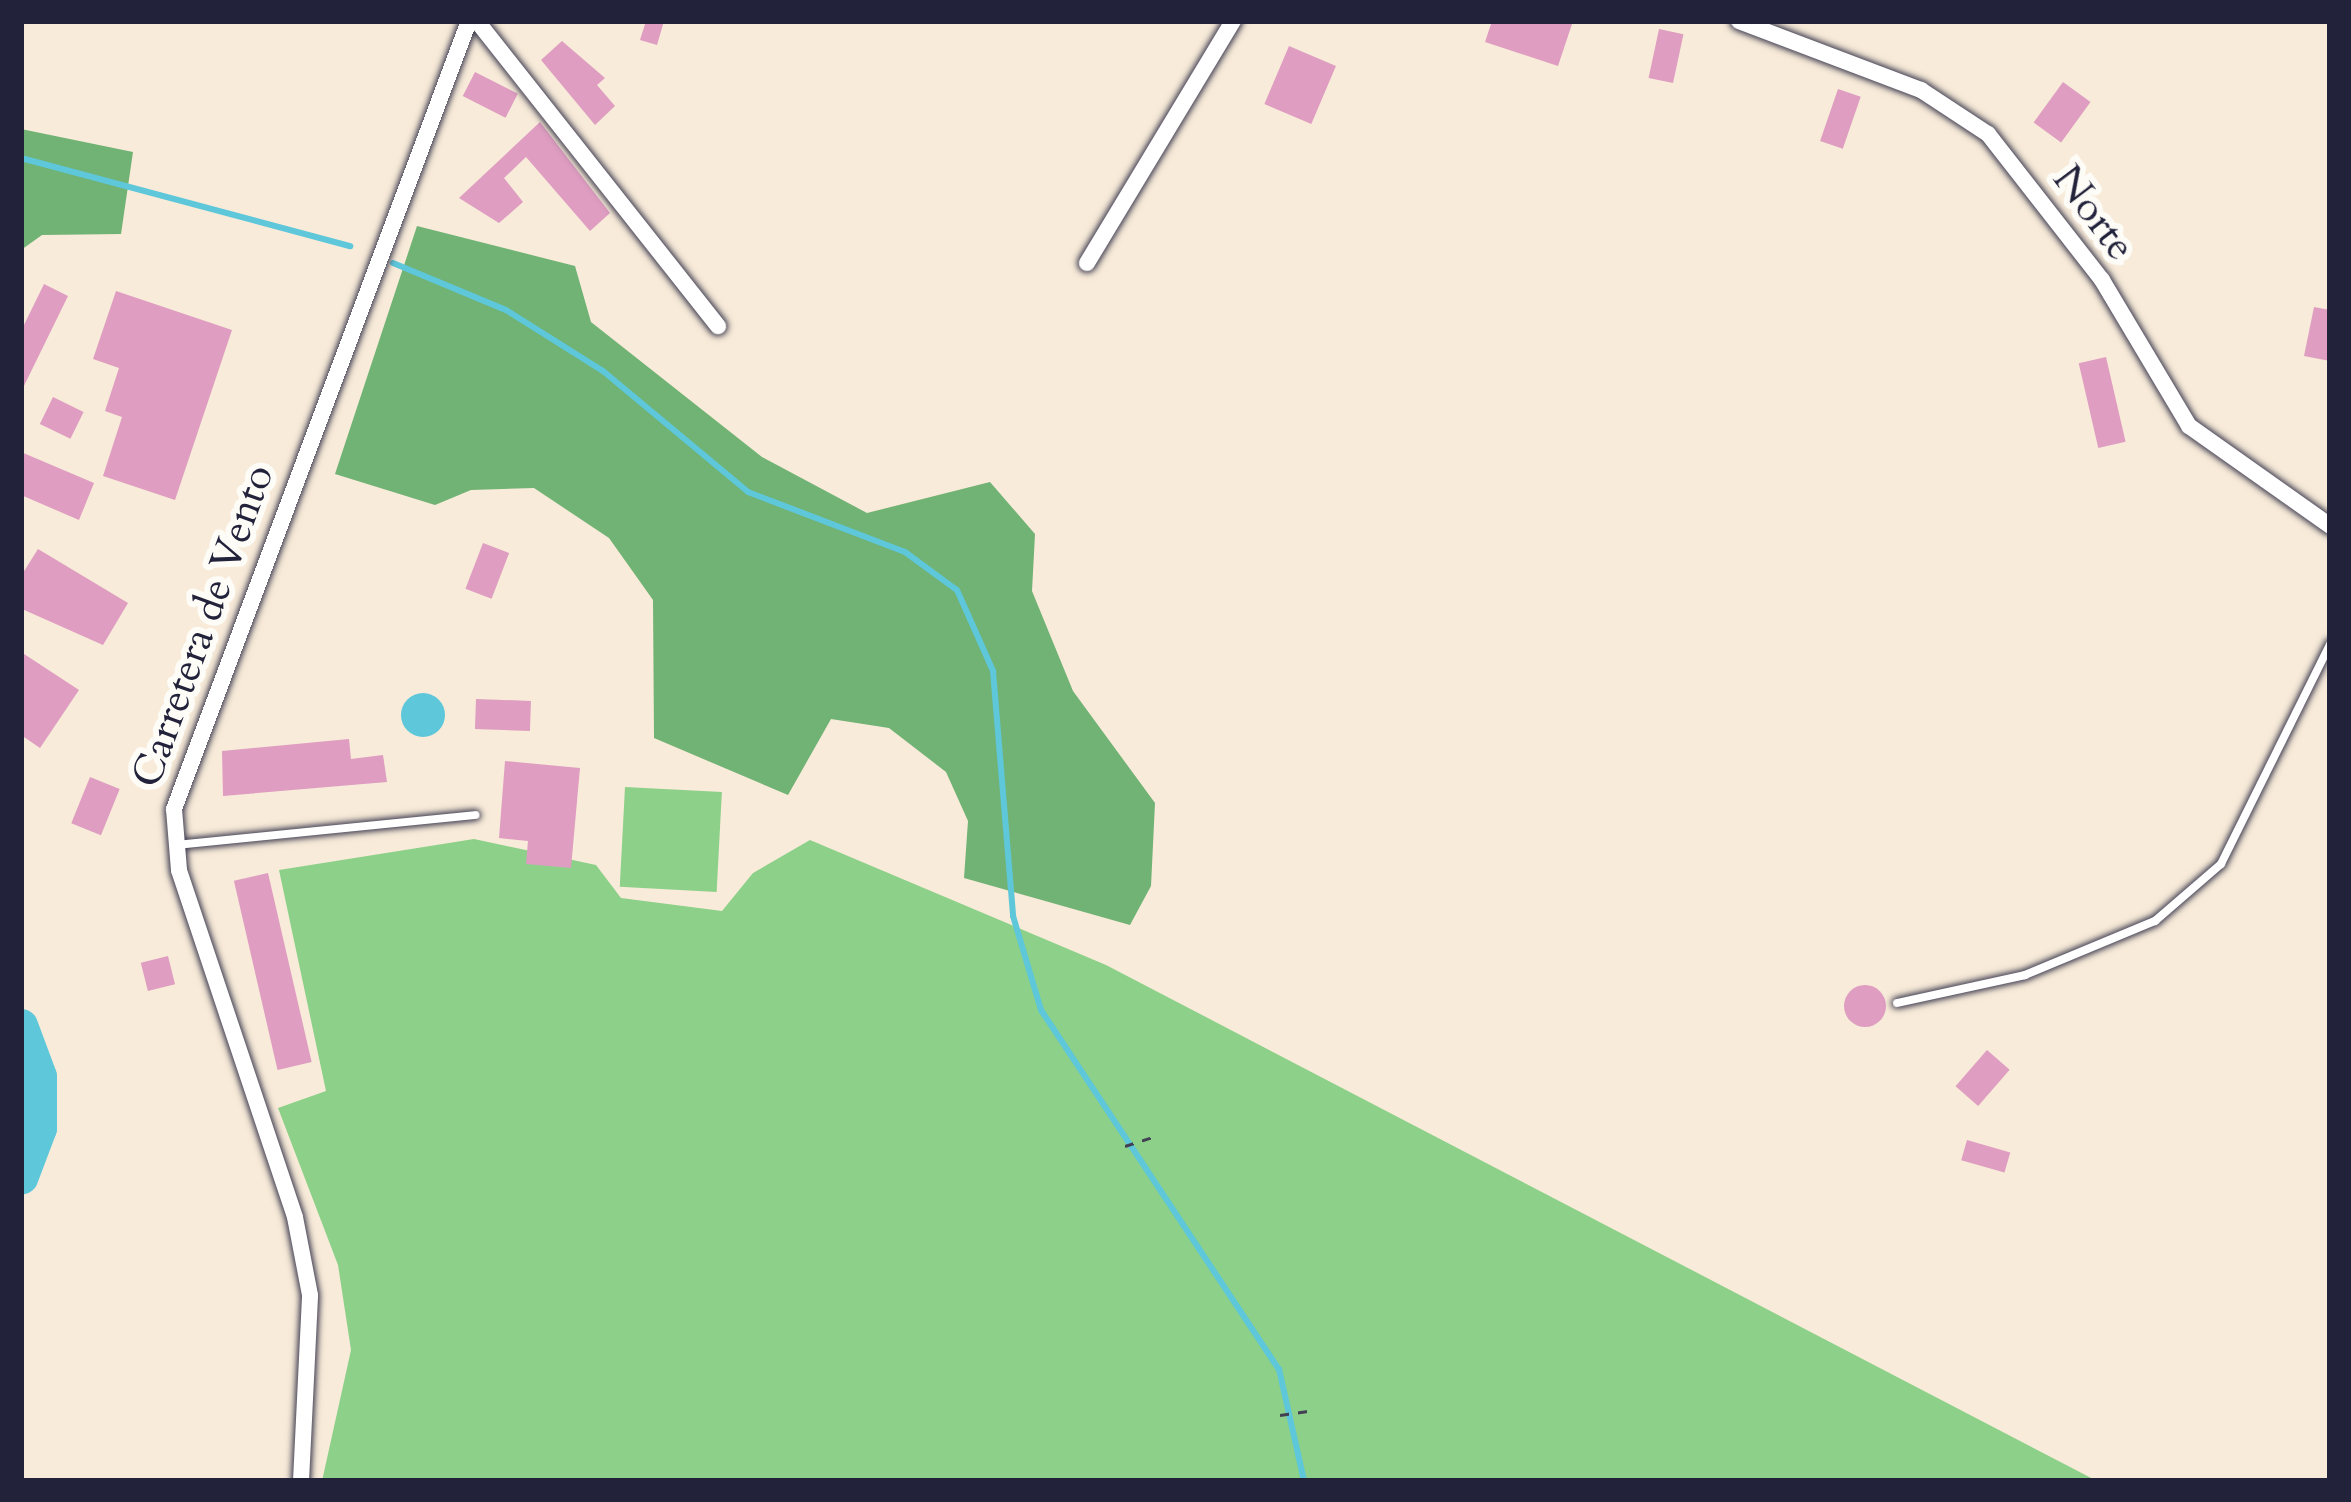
<!DOCTYPE html>
<html>
<head>
<meta charset="utf-8">
<style>
  body { margin:0 }
  #map { position:relative; width:2351px; height:1502px; overflow:hidden; background:#f8ebd9; font-family:Cardo,serif }
  div>[style] { position:absolute }
  .green>* { inset:0; background:#8cd089; transform-origin:0 0 }
  .forest>* { inset:0; background:#71b275 }
  .water>* { inset:0; background:#5ec7da }
  .round { border-radius:50% }
  .stream>* { height:6px; margin:-3px; padding:0 3px; transform-origin:3px; border-radius:3px; background:#5ec7da }
  .river>* { height:33px; margin:-16.5px; padding:0 16.5px; transform-origin:16.5px; border-radius:16.5px; background:#5ec7da }
  .building>* { inset:0; background:#de9dc1; transform-origin:0 0 }
  .path>* { height:3px; margin-top:-1.5px; transform-origin:0; background:repeating-linear-gradient(90deg,#424053 0 9px,transparent 0 18px) }
  .roads { filter:drop-shadow(0 0 3px #424053) drop-shadow(0 0 3px #424053) }
  .service>* { height:8px; margin:-4px; padding:0 4px; transform-origin:4px; border-radius:4px; background:#fff }
  .minor>* { height:16px; margin:-8px; padding:0 8px; transform-origin:8px; border-radius:8px; background:#fff }
  span { translate:-50% -50%; white-space:nowrap; text-align:center; line-height:1.15; -webkit-text-stroke:12px #fdfcf7; paint-order:stroke }
  .street-label { font-size:42px; color:#22223b }
  .frame { position:absolute; inset:0; border:24px solid #22223b; pointer-events:none }
</style>
</head>
<body>
<div id="map">
  <div class="green">
    <i style="left:625px;top:787px;width:97px;height:100px;rotate:3deg"></i>
    <i style="clip-path:polygon(474px 839px,596px 865px,621px 898px,722px 911px,753px 873px,810px 840px,1106px 965px,2097px 1481px,322px 1481px,351px 1350px,338px 1265px,278px 1108px,326px 1091px,279px 870px)"></i>
  </div>
  <div class="forest">
    <i style="clip-path:polygon(21px 129px,133px 152px,121px 234px,42px 235px,21px 250px)"></i>
    <i style="clip-path:polygon(417px 226px,575px 266px,591px 322px,762px 457px,867px 513px,990px 482px,1035px 534px,1032px 591px,1073px 691px,1155px 803px,1151px 886px,1130px 925px,964px 878px,968px 821px,946px 772px,889px 728px,831px 719px,788px 795px,654px 738px,653px 600px,609px 538px,534px 488px,471px 490px,435px 505px,335px 474px)"></i>
  </div>
  <div class="water">
    <i class="round" style="left:401px;top:693px;width:44px;height:44px"></i>
  </div>
  <div class="stream">
    <i style="left:21px;top:158px;width:341px;rotate:15deg"></i>
    <i style="left:393px;top:263px;width:122px;rotate:22.6deg"></i>
    <i style="left:506px;top:310px;width:115px;rotate:32.2deg"></i>
    <i style="left:603px;top:371px;width:189px;rotate:39.8deg"></i>
    <i style="left:748px;top:492px;width:168px;rotate:20.9deg"></i>
    <i style="left:905px;top:552px;width:64px;rotate:36.2deg"></i>
    <i style="left:957px;top:590px;width:89px;rotate:66deg"></i>
    <i style="left:993px;top:671px;width:246px;rotate:85.3deg"></i>
    <i style="left:1013px;top:916px;width:98px;rotate:73.4deg"></i>
    <i style="left:1041px;top:1010px;width:431px;rotate:56.5deg"></i>
    <i style="left:1279px;top:1369px;width:115px;rotate:77.4deg"></i>
  </div>
  <div class="river">
    <i style="left:21px;top:1025px;width:54px;rotate:69.6deg"></i>
    <i style="left:40px;top:1076px;width:52px;rotate:90deg"></i>
    <i style="left:40px;top:1128px;width:53px;rotate:110.8deg"></i>
  </div>
  <div class="building">
    <i style="clip-path:polygon(646px 21px,664px 21px,657px 45px,640px 40px)"></i>
    <i style="clip-path:polygon(1492px 21px,1573px 21px,1558px 66px,1485px 42px)"></i>
    <i style="left:1659px;top:29px;width:25px;height:50px;rotate:12deg"></i>
    <i style="clip-path:polygon(562px 41px,605px 78px,597px 85px,615px 106px,595px 125px,541px 60px)"></i>
    <i style="left:1289px;top:46px;width:51px;height:63px;rotate:23deg"></i>
    <i style="left:475px;top:72px;width:48px;height:27px;rotate:27deg"></i>
    <i style="left:2063px;top:82px;width:34px;height:50px;rotate:36deg"></i>
    <i style="left:1838px;top:89px;width:24px;height:55px;rotate:19deg"></i>
    <i style="clip-path:polygon(540px 122px,610px 213px,590px 231px,526px 157px,504px 178px,523px 202px,499px 223px,459px 198px)"></i>
    <i style="clip-path:polygon(44px 284px,68px 296px,21px 392px,21px 331px)"></i>
    <i style="clip-path:polygon(116px 291px,232px 330px,175px 500px,103px 476px,122px 417px,105px 411px,119px 368px,93px 359px)"></i>
    <i style="clip-path:polygon(2314px 307px,2330px 310px,2330px 361px,2304px 356px)"></i>
    <i style="left:2106px;top:357px;width:87px;height:28px;rotate:77deg"></i>
    <i style="left:53px;top:397px;width:34px;height:30px;rotate:26deg"></i>
    <i style="clip-path:polygon(21px 452px,94px 483px,79px 520px,21px 495px)"></i>
    <i style="left:483px;top:543px;width:28px;height:49px;rotate:21deg"></i>
    <i style="clip-path:polygon(38px 549px,128px 603px,103px 645px,22px 609px,21px 576px)"></i>
    <i style="clip-path:polygon(21px 652px,79px 690px,40px 748px,21px 735px)"></i>
    <i style="left:476px;top:699px;width:55px;height:30px;rotate:2deg"></i>
    <i style="clip-path:polygon(349px 739px,351px 759px,383px 755px,387px 782px,223px 796px,222px 751px)"></i>
    <i style="clip-path:polygon(505px 761px,580px 768px,571px 868px,526px 864px,528px 841px,499px 838px)"></i>
    <i style="left:90px;top:777px;width:32px;height:50px;rotate:22deg"></i>
    <i style="left:268px;top:873px;width:194px;height:35px;rotate:77deg"></i>
    <i style="left:168px;top:956px;width:29px;height:28px;rotate:76deg"></i>
    <i class="round" style="left:1844px;top:985px;width:42px;height:42px"></i>
    <i style="left:1987px;top:1050px;width:30px;height:48px;rotate:41deg"></i>
    <i style="left:1967px;top:1140px;width:45px;height:21px;rotate:16deg"></i>
  </div>
  <div class="path">
    <i style="left:1125px;top:1146px;width:28px;rotate:-18deg"></i>
    <i style="left:1280px;top:1415px;width:30px;rotate:-8deg"></i>
  </div>
  <div class="roads">
    <div class="service">
      <i style="left:175px;top:845px;width:302px;rotate:-5.7deg"></i>
      <i style="left:1897px;top:1003px;width:131px;rotate:-12.3deg"></i>
      <i style="left:2025px;top:975px;width:141px;rotate:-22.6deg"></i>
      <i style="left:2155px;top:921px;width:87px;rotate:-40.8deg"></i>
      <i style="left:2221px;top:864px;width:246px;rotate:-63.6deg"></i>
    </div>
    <div class="minor">
      <i style="left:477px;top:21px;width:389px;rotate:51.7deg"></i>
      <i style="left:1739px;top:21px;width:195px;rotate:20.8deg"></i>
      <i style="left:1921px;top:90px;width:80px;rotate:33.3deg"></i>
      <i style="left:1988px;top:134px;width:185px;rotate:52deg"></i>
      <i style="left:2102px;top:280px;width:170px;rotate:59.2deg"></i>
      <i style="left:2189px;top:426px;width:173px;rotate:35.3deg"></i>
      <i style="left:1087px;top:263px;width:283px;rotate:-58.9deg"></i>
      <i style="left:301px;top:1481px;width:186px;rotate:-87.2deg"></i>
      <i style="left:310px;top:1295px;width:79px;rotate:-100.9deg"></i>
      <i style="left:295px;top:1217px;width:366px;rotate:-108.5deg"></i>
      <i style="left:179px;top:870px;width:61px;rotate:-94.7deg"></i>
      <i style="left:174px;top:809px;width:841px;rotate:-69.48deg"></i>
    </div>
  </div>
  <div class="street-label">
    <span style="left:2094px;top:213px;rotate:53deg">Norte</span>
    <span style="left:203px;top:626px;rotate:-70deg">Carretera de Vento</span>
  </div>
  <div class="frame"></div>
</div>
</body>
</html>
